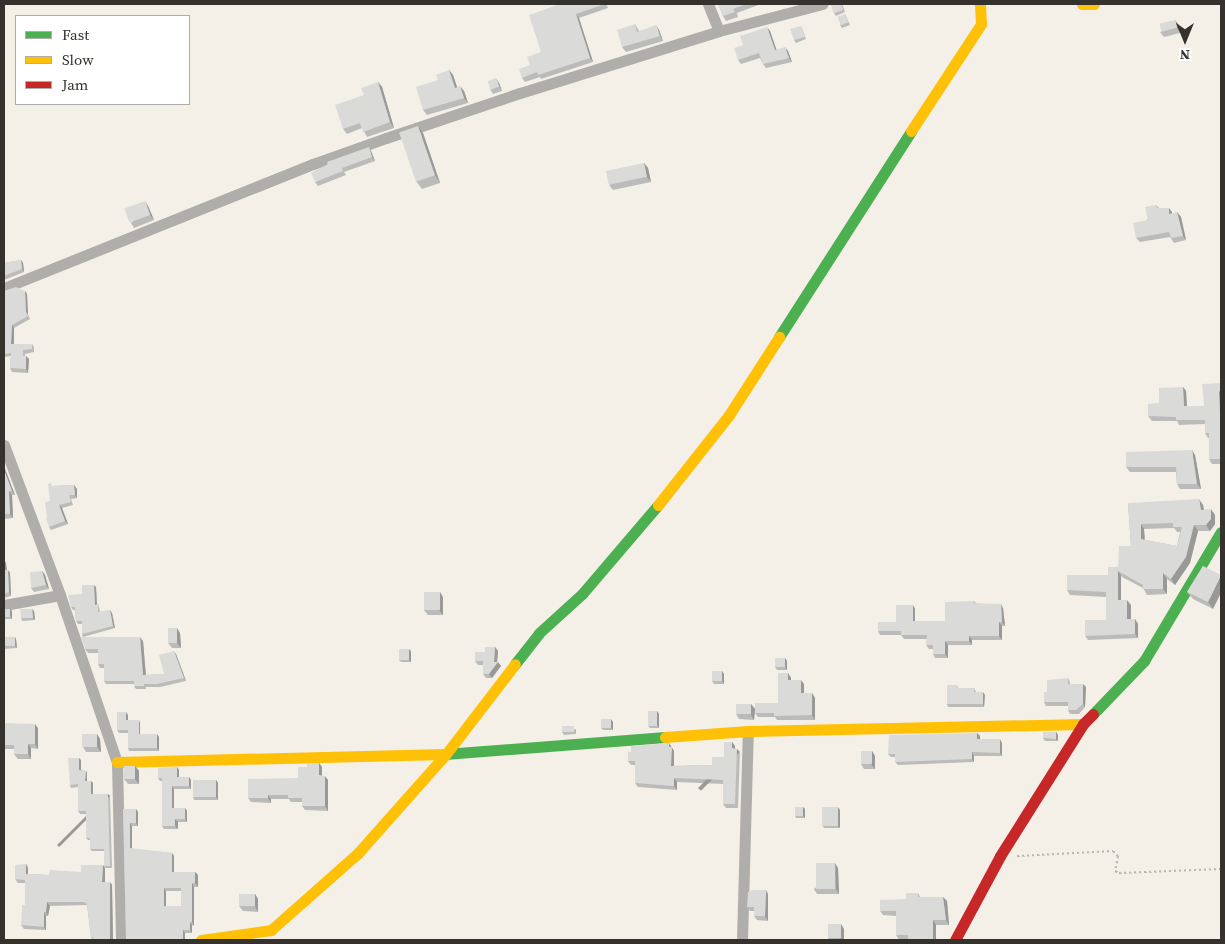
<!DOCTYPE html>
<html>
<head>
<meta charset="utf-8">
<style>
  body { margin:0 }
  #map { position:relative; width:1225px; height:944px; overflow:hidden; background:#f4f0e8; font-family:"Source Serif 4",serif }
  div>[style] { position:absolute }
  .path>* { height:2px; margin-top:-1px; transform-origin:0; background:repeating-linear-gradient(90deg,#b7b4b1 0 2.5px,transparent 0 5px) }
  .street>* { height:11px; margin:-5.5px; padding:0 5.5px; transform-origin:5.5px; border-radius:5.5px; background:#afaeab }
  .fast>* { height:11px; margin:-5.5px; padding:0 5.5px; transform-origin:5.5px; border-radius:5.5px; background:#4caf50 }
  .slow>* { height:11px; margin:-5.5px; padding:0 5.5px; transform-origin:5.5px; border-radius:5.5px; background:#ffc107 }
  .jam>* { height:11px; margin:-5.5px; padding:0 5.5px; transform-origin:5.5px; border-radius:5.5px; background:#c62828 }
  .wall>* { inset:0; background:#bbbcba }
  .shaded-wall>* { inset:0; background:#999997; transform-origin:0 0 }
  .building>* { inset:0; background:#dadbd8; transform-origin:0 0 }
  span { translate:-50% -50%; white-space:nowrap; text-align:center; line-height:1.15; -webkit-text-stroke:4px #fff; paint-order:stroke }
  .frame { position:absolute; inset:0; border:5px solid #35322d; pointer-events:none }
  .legend { position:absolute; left:15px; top:15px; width:175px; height:90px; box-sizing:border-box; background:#fff; border:1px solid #aeadab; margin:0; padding:6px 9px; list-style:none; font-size:15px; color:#35322d }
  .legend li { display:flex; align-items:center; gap:10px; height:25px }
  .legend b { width:25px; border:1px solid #aeadab }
  .north { position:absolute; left:1160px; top:15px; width:50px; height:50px; -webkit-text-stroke:4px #fff; paint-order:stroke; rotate:180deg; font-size:14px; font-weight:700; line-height:20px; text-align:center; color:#35322d }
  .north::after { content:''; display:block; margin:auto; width:18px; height:22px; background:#35322d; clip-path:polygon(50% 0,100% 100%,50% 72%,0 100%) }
</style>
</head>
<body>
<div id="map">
  <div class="path">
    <i style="left:1017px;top:856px;width:96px;rotate:-3deg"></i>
    <i style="left:1113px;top:851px;width:7px;rotate:45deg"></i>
    <i style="left:1118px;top:856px;width:15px;rotate:101deg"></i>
    <i style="left:1115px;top:871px;width:4px;rotate:27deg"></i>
    <i style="left:1119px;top:873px;width:102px;rotate:-2.2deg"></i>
  </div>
  <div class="street">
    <i style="left:708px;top:4px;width:29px;rotate:68deg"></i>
    <i style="left:4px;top:288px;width:333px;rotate:-21.9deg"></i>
    <i style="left:313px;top:164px;width:77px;rotate:-19.6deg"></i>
    <i style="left:386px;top:138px;width:141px;rotate:-18.6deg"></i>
    <i style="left:520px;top:93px;width:208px;rotate:-17.3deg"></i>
    <i style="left:719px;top:31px;width:107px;rotate:-14.6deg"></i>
    <i style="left:4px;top:445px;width:160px;rotate:69.5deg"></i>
    <i style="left:60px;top:595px;width:176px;rotate:71.2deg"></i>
    <i style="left:117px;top:762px;width:178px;rotate:88.7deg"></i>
    <i style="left:4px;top:605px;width:57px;rotate:-10.1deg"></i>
    <i style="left:742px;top:940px;width:209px;rotate:-88.4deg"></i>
  </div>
  <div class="fast">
    <i style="left:779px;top:337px;width:245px;rotate:-57.3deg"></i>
    <i style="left:515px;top:664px;width:39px;rotate:-52deg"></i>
    <i style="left:539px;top:633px;width:58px;rotate:-42.2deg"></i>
    <i style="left:582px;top:594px;width:117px;rotate:-49.5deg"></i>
    <i style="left:1093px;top:714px;width:74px;rotate:-46.1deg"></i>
    <i style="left:1144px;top:661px;width:150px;rotate:-59.2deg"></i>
    <i style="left:445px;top:754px;width:221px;rotate:-4.4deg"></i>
  </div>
  <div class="slow">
    <i style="left:1082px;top:4px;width:12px"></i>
    <i style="left:911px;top:131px;width:128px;rotate:-56.8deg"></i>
    <i style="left:981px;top:24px;width:20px;rotate:-93deg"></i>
    <i style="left:658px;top:505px;width:115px;rotate:-51.7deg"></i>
    <i style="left:729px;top:415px;width:93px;rotate:-57.3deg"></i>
    <i style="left:665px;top:737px;width:83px;rotate:-4.1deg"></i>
    <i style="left:748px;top:731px;width:335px;rotate:-1.2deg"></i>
    <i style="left:117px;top:762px;width:328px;rotate:-1.4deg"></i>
    <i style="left:201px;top:940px;width:71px;rotate:-8.1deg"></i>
    <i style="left:271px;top:930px;width:116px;rotate:-41.5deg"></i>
    <i style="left:358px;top:853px;width:132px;rotate:-48.4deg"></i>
    <i style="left:446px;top:754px;width:113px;rotate:-52.5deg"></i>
  </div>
  <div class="jam">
    <i style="left:955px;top:940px;width:95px;rotate:-61.8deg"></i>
    <i style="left:1000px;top:856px;width:156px;rotate:-57.8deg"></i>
    <i style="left:1083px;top:724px;width:14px;rotate:-45deg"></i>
  </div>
  <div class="wall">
    <i style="clip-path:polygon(606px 4px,608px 8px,579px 18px,593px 62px,541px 79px,540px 77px,525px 82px,522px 78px,530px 65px,541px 52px,557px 5px)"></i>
    <i style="clip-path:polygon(718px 4px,761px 4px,737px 13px,738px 17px,726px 21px,723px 16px)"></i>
    <i style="clip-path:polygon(831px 4px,842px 4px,845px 12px,836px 16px,834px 13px)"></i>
    <i style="clip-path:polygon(845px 14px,850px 25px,842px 28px,840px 25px)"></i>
    <i style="clip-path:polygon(635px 24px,639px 31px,659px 30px,663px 41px,626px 52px,622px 47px)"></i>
    <i style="clip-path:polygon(1179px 25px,1180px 33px,1164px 37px,1160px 32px)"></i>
    <i style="clip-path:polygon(801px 26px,802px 28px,806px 39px,796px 43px,794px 40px)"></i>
    <i style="clip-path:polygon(770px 31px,776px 50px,788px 51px,792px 62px,766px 68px,763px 64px,760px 58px,741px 64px,738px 60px,743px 45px)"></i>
    <i style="clip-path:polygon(449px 70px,453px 75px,457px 87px,464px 91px,468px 103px,427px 115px,423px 110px,438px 80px)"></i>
    <i style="clip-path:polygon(378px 82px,382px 87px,394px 128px,367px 137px,362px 128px,347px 134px,343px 129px,364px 95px)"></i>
    <i style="clip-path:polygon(499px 83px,502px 91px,493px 94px,490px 89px)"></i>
    <i style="clip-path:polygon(423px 133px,440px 183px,422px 189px,416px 181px)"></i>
    <i style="clip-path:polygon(371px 151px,375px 161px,344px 172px,346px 175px,318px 186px,315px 182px)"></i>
    <i style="clip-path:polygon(644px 163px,648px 168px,651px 182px,613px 190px,609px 185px)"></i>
    <i style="clip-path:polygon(1156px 205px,1159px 208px,1172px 212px,1172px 214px,1177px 212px,1181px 217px,1186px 240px,1174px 243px,1170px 237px,1140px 242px,1136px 238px)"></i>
    <i style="clip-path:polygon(148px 206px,154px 220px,134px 228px,131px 223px)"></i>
    <i style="clip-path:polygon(21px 260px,23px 263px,24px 272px,4px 280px,4px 263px)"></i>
    <i style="clip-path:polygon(4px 291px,25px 291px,27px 294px,28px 315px,30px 319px,14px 328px,14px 344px,32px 344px,34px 347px,34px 352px,25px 354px,25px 356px,29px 359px,28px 373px,12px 372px,10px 368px,11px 356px,4px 357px)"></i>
    <i style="clip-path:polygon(1221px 383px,1221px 464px,1212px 464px,1209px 459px,1209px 438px,1208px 438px,1205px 433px,1205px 424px,1179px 425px,1177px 421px,1152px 421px,1148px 416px,1159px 403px,1183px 387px,1186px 391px,1187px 406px,1204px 406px)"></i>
    <i style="clip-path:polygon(1195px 455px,1201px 489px,1180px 489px,1177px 484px,1176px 472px,1130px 472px,1126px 467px)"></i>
    <i style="clip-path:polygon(4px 466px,15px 495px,12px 495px,13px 518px,4px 519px)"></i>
    <i style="clip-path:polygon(74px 485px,77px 489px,77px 498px,71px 499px,73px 505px,62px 508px,68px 524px,51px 530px,49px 527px,50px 501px,53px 486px)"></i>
    <i style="clip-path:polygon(evenodd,1128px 503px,1203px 505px,1204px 510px,1215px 515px,1215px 524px,1210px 531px,1198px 531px,1190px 563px,1175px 585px,1167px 579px,1167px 594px,1147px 595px,1143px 588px,1122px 577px,1121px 575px,1121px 600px,1131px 605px,1131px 619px,1135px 619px,1138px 624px,1138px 638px,1088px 640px,1085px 636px,1106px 620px,1106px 597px,1070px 595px,1067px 590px,1108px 575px,1118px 568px,1131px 546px,1128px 503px,1174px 528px,1177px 532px,1180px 532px,1177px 546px,1145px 540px,1144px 529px,1174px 528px)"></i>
    <i style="clip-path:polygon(4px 560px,6px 563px,7px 570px,10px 573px,11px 596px,4px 598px)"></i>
    <i style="clip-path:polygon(1203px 566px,1213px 609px,1193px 599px,1187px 592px)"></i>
    <i style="clip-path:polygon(42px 571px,45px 575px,49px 589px,34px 592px,31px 588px)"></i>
    <i style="clip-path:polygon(96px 587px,97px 604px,98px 604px,99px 607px,100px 612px,110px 610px,112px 613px,115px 628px,83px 637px,82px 634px,82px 624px,78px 624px,76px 621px,75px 610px,73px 610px,71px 607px,82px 594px)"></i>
    <i style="clip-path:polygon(443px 597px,443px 615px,428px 615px,424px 610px)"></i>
    <i style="clip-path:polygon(974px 601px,976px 603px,1003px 608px,1005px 626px,1002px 626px,1002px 640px,972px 640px,972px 645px,948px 645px,948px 658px,935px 658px,933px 654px,933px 649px,929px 649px,926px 645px,927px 639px,904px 639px,901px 635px,880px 635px,878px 631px,896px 622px,913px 605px,915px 609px,915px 621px,945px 621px)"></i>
    <i style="clip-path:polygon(4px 609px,12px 611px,12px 619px,4px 619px)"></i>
    <i style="clip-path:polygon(34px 611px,35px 620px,22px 621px,21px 618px)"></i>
    <i style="clip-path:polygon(180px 633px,181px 648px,172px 648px,168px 643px)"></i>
    <i style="clip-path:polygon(4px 637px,15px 637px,16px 639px,17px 648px,4px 649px)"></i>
    <i style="clip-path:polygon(143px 641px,146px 675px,164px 674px,176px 654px,186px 681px,160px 687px,146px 687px,146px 689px,136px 689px,134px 686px,134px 684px,106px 684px,104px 681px,104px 668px,100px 668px,98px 664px,98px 653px,88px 653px,85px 649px)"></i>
    <i style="clip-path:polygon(495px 647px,498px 651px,497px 662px,501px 666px,492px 678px,486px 678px,483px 674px,483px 665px,478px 665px,475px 661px,485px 652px)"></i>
    <i style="clip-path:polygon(411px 651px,411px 662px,401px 662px,399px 660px)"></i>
    <i style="clip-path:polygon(785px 658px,787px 661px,787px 670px,777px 670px,775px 667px)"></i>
    <i style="clip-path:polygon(722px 671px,724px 674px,724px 684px,714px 684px,712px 681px)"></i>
    <i style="clip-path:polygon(788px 673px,791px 678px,791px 680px,804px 684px,804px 693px,812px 693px,815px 698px,815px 720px,777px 720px,775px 717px,758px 717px,755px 713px,778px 703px)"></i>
    <i style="clip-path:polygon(1068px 678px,1070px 682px,1070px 684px,1086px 687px,1085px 707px,1079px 714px,1070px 714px,1068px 710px,1068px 706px,1046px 706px,1044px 702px,1047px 692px)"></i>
    <i style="clip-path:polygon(957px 685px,958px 688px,974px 688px,976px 692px,985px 695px,984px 707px,948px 707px,947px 704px)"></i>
    <i style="clip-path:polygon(751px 704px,755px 709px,754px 720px,739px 719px,736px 714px)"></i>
    <i style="clip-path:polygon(657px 711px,659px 714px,659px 728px,650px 728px,648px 726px)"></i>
    <i style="clip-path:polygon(128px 715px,128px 720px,140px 723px,140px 734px,159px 737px,159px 751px,129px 751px,128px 748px,128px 733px,119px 733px,117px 730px)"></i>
    <i style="clip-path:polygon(613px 722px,613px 730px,603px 730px,601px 728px)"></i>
    <i style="clip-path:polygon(4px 723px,38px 728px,38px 749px,31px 748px,31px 759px,18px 759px,14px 754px,14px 749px,4px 749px)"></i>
    <i style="clip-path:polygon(576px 729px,576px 734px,564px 735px,562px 732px)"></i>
    <i style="clip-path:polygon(1056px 732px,1058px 735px,1058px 741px,1045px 741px,1043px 738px)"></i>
    <i style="clip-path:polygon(977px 733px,980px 736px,980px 739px,1002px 743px,1002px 756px,974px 756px,974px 762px,898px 765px,895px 762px,895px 757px,891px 757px,888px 754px)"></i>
    <i style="clip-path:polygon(97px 734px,100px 739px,101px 752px,86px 752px,83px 747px)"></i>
    <i style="clip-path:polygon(732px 742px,735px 746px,735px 748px,740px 752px,738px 808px,726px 808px,723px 804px,723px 784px,677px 782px,677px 790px,638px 787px,635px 783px,635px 765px,631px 765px,628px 761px,631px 752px,669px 743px,674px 751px,674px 766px,712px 765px,724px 757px)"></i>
    <i style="clip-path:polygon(872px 751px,875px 756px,875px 769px,864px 769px,861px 764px)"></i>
    <i style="clip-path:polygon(81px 760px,81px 770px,86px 771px,87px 773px,87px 781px,93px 783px,93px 794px,108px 794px,110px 796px,112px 868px,106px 868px,104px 866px,104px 851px,92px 851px,90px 849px,90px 840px,88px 840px,86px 838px,86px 814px,80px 814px,78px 811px,78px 787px,71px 788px,70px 785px)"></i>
    <i style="clip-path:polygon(319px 763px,322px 767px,322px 776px,328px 780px,328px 811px,305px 810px,302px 806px,302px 802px,291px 802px,289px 799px,271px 799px,271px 803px,251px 802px,248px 798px,298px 778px,307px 767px)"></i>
    <i style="clip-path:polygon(135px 766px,139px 771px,139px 784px,128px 784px,124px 779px)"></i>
    <i style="clip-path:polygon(177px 767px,179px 770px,179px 777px,189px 777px,191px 780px,191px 789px,174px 789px,174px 808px,185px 808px,187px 811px,187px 822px,178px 822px,178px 829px,164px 829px,162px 826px,162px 781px,160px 781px,158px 778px)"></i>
    <i style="clip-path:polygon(216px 780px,218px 783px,218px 800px,194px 800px,193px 797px)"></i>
    <i style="clip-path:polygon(803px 807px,805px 809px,805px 818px,796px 818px,795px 816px)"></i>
    <i style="clip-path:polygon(evenodd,123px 809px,136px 809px,138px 812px,138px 826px,132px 826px,132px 849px,172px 853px,174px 856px,174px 872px,195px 872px,198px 875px,198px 887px,194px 887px,194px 926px,192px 925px,192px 933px,185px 933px,185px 940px,127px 940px,126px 939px,123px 809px,166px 891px,181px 891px,181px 906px,166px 906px,166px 891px)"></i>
    <i style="clip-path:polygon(840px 810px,840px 828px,824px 828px,823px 826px)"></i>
    <i style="clip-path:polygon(26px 864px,28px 868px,28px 874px,49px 875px,81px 872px,103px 865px,105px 868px,105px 882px,110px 882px,112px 885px,113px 940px,93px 940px,91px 937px,87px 905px,50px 906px,48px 916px,46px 916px,46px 930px,24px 929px,21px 925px,25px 905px,25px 883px,18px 883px,15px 879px)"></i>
    <i style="clip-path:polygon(838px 868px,839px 894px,817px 894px,814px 889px)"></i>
    <i style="clip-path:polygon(918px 893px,920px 897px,943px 897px,947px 901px,949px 925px,936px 925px,936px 940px,899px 940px,896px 935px,896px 916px,883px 915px,880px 911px)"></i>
    <i style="clip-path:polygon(255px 894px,258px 899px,258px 912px,243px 911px,239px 906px)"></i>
    <i style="clip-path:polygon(768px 894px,768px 921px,757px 920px,754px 916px,754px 911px,750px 911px,747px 907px)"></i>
    <i style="clip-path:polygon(844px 929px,844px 940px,829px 940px,828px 938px)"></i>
  </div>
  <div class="shaded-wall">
    <i style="clip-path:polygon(576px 14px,579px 18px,593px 62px,590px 58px)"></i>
    <i style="clip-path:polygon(1175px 20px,1179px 25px,1180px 33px,1177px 28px)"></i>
    <i style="clip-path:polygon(656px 25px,659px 30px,663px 41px,660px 36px)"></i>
    <i style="clip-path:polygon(767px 27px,770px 31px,778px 54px,775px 50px)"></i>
    <i style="clip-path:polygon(785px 47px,788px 51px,792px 62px,789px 58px)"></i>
    <i style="clip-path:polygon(449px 70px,453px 75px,459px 93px,455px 88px)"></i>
    <i style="clip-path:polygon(496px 78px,499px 83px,502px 91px,499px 86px)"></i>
    <i style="clip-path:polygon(378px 82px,382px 87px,394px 128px,390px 122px)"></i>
    <i style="clip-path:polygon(460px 86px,464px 91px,468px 103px,464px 98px)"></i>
    <i style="clip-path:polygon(418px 126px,423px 133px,440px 183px,435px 175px)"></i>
    <i style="clip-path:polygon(369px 147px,371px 151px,375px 161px,372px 157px)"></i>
    <i style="clip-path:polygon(644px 163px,648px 168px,651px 182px,647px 177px)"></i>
    <i style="clip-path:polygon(145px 201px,148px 206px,154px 220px,150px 215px)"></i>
    <i style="clip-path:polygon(1169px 208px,1172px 212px,1172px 219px,1169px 214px)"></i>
    <i style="clip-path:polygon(1177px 212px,1181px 217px,1186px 240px,1183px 236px)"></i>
    <i style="clip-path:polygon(21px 260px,23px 263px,24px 272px,22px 269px)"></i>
    <i style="clip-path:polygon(25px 291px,27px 294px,28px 315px,30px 319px,26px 312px)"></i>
    <i style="clip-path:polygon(12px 325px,14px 328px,14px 347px,11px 344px)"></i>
    <i style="clip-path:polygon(26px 356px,29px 359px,28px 373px,26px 369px)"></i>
    <i style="clip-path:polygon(1183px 387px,1186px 391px,1187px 411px,1184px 406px)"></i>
    <i style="clip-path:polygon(1219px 391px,1221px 394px,1221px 415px,1220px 413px)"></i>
    <i style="clip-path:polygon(1192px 450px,1195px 455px,1201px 489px,1197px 484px)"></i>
    <i style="clip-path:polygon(4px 466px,15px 495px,12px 491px,4px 470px)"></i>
    <i style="clip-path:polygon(74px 485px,77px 489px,77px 498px,75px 495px)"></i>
    <i style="clip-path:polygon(9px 491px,12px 495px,13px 518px,10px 514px)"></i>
    <i style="clip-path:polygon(1199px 499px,1203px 505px,1205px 516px,1201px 510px)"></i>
    <i style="clip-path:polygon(59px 505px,62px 508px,68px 524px,65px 521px)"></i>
    <i style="clip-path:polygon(1211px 509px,1215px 515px,1215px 524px,1210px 531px,1206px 525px)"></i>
    <i style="clip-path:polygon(1141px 524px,1144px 529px,1145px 545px,1141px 539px)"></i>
    <i style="clip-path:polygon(1194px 525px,1198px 531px,1190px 563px,1175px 585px,1171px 579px)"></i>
    <i style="clip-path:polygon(4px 560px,6px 563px,7px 573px,4px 570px)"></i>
    <i style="clip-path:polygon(1118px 567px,1118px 571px,1121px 575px,1121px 605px,1118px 600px)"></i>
    <i style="clip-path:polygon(8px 570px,10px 573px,11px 596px,9px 592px)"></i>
    <i style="clip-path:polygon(42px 571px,45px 575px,49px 589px,46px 585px)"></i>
    <i style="clip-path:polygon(1163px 573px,1167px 579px,1167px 594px,1163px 589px)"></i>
    <i style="clip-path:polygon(1221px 575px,1221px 593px,1213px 609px,1208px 602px)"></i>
    <i style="clip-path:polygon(94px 585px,96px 587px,97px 607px,95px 605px)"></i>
    <i style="clip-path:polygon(440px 592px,443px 597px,443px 615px,439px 610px)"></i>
    <i style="clip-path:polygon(1127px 600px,1131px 605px,1131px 624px,1127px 619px)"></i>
    <i style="clip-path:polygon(1001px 604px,1003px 608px,1005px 626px,1002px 622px)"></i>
    <i style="clip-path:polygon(913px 605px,915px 609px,915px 625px,913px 621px)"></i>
    <i style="clip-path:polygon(10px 609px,12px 611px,12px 619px,10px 616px)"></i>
    <i style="clip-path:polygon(32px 609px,34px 611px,35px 620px,33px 618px)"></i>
    <i style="clip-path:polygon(110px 610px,112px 613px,115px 628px,113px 626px)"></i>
    <i style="clip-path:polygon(1135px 619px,1138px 624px,1138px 638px,1135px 634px)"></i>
    <i style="clip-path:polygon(999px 622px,1002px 626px,1002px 640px,999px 636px)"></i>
    <i style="clip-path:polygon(177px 628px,180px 633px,181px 648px,177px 643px)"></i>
    <i style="clip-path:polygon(969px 636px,972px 640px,972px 645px,969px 641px)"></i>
    <i style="clip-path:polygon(15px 637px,16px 639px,17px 648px,15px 646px)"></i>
    <i style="clip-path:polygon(140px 637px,143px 641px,146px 678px,143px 675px)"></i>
    <i style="clip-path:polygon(945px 641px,948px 645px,948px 658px,945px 654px)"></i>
    <i style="clip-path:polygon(495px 647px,498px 651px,497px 663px,498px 662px,501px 666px,492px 678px,489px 674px,494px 662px)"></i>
    <i style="clip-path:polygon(409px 649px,411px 651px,411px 662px,409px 660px)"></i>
    <i style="clip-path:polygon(174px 651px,176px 654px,186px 681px,184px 678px)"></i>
    <i style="clip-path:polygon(785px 658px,787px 661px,787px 670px,785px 667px)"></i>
    <i style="clip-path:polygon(722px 671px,724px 674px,724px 684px,722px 681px)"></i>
    <i style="clip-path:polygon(788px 673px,791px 678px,791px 684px,788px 680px)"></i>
    <i style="clip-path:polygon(801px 680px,804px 684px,804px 698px,801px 693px)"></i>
    <i style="clip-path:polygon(1083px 684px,1086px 687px,1085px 707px,1083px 704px)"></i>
    <i style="clip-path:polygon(983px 692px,985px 695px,984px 707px,983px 704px)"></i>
    <i style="clip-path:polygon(812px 693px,815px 698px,815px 720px,812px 715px)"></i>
    <i style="clip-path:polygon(751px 704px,755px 709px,754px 720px,751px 715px)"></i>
    <i style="clip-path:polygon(657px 711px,659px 714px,659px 728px,657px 725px)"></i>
    <i style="clip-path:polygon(126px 712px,128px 715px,128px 723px,126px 720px)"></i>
    <i style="clip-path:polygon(611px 719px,613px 722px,613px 730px,611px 728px)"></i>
    <i style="clip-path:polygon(139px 720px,140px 723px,140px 737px,139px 734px)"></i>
    <i style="clip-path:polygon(35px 724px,38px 728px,38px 749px,35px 744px)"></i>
    <i style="clip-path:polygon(1056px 732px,1058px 735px,1058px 741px,1056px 739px)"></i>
    <i style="clip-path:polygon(977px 733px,980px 736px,980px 743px,977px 739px)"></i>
    <i style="clip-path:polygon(97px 734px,100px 739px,101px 752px,97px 747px)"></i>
    <i style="clip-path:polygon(157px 734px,159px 737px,159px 751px,157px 748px)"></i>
    <i style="clip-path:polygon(1000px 739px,1002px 743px,1002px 756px,1000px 753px)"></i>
    <i style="clip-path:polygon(732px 742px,735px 746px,735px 752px,732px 748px)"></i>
    <i style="clip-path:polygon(669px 743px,674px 751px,674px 770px,671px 766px)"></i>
    <i style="clip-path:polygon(28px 744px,31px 748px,31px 759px,28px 754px)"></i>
    <i style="left:737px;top:749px;width:4px;height:55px;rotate:45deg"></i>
    <i style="clip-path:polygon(872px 751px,875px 756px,875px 769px,871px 764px)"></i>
    <i style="clip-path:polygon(972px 752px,974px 756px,974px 762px,972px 759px)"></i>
    <i style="clip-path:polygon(79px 758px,81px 760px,81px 773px,79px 770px)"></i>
    <i style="clip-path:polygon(319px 763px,322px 767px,322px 780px,319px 775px)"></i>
    <i style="clip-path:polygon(135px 766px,139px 771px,139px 784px,135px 779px)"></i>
    <i style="clip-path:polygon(177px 767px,179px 770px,179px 780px,177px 777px)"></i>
    <i style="clip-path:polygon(86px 771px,87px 773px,87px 783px,85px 781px)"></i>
    <i style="clip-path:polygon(325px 776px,328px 780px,328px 811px,325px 806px)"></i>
    <i style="clip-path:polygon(189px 777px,191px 780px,191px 789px,189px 786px)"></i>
    <i style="clip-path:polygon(674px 778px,677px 782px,677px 790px,674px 786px)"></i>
    <i style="clip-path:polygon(216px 780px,218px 783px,218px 800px,216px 797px)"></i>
    <i style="clip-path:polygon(91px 781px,93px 783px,93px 797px,91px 794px)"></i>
    <i style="clip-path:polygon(172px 786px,174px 789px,174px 811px,172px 808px)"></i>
    <i style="left:108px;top:794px;width:3px;height:72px;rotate:45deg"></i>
    <i style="clip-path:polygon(268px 795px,271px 799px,271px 803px,268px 798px)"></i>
    <i style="clip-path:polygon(803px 807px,805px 809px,805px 818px,803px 816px)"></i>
    <i style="clip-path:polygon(838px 807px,840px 810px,840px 828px,838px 826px)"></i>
    <i style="clip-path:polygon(185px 808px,187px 811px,187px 822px,185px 819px)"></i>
    <i style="clip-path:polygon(136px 809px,138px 812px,138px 826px,136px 823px)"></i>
    <i style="clip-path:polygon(175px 819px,178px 822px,178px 829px,175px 826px)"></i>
    <i style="clip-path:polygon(130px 823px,132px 826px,132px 852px,130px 848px)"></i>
    <i style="clip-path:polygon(172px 853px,174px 856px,174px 875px,172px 872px)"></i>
    <i style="clip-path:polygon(835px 863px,838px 868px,839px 894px,836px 889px)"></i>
    <i style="clip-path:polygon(26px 864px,28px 868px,28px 877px,26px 874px)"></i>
    <i style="clip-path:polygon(103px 865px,105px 868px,105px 885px,102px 882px)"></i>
    <i style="clip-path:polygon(195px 872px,198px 875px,198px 887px,195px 883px)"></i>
    <i style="clip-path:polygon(110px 882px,112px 885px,113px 940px,110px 940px)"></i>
    <i style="clip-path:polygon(192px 883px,194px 887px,194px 926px,192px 922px)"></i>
    <i style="clip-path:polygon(164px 888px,166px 891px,166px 909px,164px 906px)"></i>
    <i style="clip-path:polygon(766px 890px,768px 894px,768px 921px,765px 916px)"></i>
    <i style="clip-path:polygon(255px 894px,258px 899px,258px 912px,255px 906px)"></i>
    <i style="clip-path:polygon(943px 897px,947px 901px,949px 925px,946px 920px)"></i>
    <i style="clip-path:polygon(47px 902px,50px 906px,48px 916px,46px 912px)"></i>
    <i style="clip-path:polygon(44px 912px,46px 916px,46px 930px,44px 927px)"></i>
    <i style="clip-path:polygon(933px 920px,936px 925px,936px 940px,933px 940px)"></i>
    <i style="clip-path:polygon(190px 922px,192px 925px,192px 933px,190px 930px)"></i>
    <i style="clip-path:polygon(841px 924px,844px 929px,844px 940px,842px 940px,840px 938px)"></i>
    <i style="clip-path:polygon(183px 930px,185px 933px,185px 940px,183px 940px)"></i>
  </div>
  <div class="building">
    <i style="clip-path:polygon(556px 4px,605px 4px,576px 14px,590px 58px,538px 75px,537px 72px,522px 78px,519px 69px,530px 65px,527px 57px,541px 52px,529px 15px,557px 5px)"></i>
    <i style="clip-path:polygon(718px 4px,747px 4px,733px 9px,735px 12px,723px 16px)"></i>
    <i style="clip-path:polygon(831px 4px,841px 4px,843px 10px,834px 13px)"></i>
    <i style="left:845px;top:14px;width:9px;height:8px;rotate:69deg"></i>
    <i style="left:1175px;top:20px;width:8px;height:16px;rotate:76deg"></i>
    <i style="clip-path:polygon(635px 24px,637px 32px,656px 25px,660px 36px,622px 47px,617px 30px)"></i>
    <i style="clip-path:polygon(801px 26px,805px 37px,794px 40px,790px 29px)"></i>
    <i style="clip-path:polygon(767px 27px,775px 50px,785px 47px,789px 58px,763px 64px,759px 53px,738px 60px,734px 48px,743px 45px,740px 36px)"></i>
    <i style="clip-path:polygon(449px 70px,455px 88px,460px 86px,464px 98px,423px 110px,416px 87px,438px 80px,436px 75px)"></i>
    <i style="left:496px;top:78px;width:9px;height:9px;rotate:69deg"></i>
    <i style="clip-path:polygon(378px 82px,390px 122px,363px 132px,360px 123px,343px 129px,335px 105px,364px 95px,361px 88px)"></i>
    <i style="left:418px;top:126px;width:52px;height:20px;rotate:71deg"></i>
    <i style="clip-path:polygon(369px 147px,372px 157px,342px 168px,343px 171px,315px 182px,311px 173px,328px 164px,327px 162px)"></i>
    <i style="left:644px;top:163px;width:14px;height:39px;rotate:78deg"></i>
    <i style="left:145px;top:201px;width:15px;height:22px;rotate:70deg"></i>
    <i style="clip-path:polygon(1156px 205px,1157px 208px,1169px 208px,1169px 214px,1177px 212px,1183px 236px,1171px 238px,1169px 232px,1136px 238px,1133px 223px,1148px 220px,1145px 207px)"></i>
    <i style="clip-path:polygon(21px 260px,22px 269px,4px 276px,4px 263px)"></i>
    <i style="clip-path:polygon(16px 287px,25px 291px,26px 312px,28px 316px,12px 325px,11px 344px,32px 344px,32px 349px,23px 350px,23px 356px,26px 356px,26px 369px,10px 368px,11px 353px,4px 354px,4px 291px)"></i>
    <i style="clip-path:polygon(1221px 383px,1221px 391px,1219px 391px,1220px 413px,1221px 413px,1221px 459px,1209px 459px,1209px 433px,1205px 433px,1205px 420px,1176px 420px,1176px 417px,1148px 416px,1148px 404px,1159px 403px,1159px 388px,1183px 387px,1184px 406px,1204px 406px,1202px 384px)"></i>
    <i style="clip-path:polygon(1192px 450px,1197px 484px,1177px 484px,1176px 467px,1126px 467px,1126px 452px)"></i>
    <i style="clip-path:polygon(4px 470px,12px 491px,9px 491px,10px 514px,4px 514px)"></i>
    <i style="clip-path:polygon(51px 483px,52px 486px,74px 485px,75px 495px,69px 495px,71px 502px,59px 505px,65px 521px,49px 527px,46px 519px,47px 518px,45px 502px,50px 501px,48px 484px)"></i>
    <i style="clip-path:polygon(evenodd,1199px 499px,1201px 510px,1211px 509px,1211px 519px,1206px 525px,1194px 525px,1186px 557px,1171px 579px,1163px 573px,1163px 589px,1143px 589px,1143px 585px,1118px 571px,1119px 546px,1131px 546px,1128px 503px,1199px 499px,1173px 523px,1173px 527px,1182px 527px,1177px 546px,1141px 539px,1141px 524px,1173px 523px)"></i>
    <i style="clip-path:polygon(4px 561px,4px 570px,8px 570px,9px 592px,4px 594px)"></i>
    <i style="clip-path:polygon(1203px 566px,1221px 575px,1208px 602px,1187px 592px)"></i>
    <i style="clip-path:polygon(1108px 567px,1118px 567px,1118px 600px,1127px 600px,1127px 619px,1135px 619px,1135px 634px,1085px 636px,1085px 620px,1106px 620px,1106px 592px,1067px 590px,1067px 575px,1108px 575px)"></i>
    <i style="clip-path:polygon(42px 571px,46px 585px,31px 588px,30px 572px)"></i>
    <i style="clip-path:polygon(82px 585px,94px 585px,95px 605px,98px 604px,98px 612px,110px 610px,113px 626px,82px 634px,82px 621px,76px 621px,75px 607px,71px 607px,68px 595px,82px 594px)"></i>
    <i style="left:424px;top:592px;width:16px;height:18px"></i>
    <i style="clip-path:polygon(974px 601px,974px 603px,1001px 604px,1002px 622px,999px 622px,999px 636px,969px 636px,969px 641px,945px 641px,945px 654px,933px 654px,933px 645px,926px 645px,927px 635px,901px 635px,901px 631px,878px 631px,878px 622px,896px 622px,896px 605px,913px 605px,913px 621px,945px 621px,945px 602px)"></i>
    <i style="left:4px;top:609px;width:6px;height:8px"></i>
    <i style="clip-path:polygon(20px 609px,32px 609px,33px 618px,21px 618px)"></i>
    <i style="left:168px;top:628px;width:9px;height:15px"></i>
    <i style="left:4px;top:637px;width:11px;height:9px"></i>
    <i style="clip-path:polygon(81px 637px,140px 637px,143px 675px,164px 674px,159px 655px,174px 651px,184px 678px,157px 684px,144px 684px,144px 686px,134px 686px,134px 681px,104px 681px,104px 664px,98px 664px,98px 649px,85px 649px)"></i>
    <i style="clip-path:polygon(485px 647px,495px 647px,494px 662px,498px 662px,489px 674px,483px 674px,483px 661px,475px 661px,475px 652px,485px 652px)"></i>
    <i style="left:399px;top:649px;width:10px;height:11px"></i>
    <i style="left:775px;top:658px;width:10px;height:9px"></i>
    <i style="left:712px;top:671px;width:10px;height:10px"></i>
    <i style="clip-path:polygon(778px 673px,788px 673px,788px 680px,801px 680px,801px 693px,812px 693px,812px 715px,774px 716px,774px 713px,755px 713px,755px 703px,778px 703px)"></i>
    <i style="clip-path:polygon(1068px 678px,1068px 684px,1083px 684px,1083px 704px,1076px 710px,1068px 710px,1068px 702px,1044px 702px,1044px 692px,1047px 692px,1047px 680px)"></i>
    <i style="clip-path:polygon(947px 685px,957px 685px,957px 688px,974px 688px,974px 692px,983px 692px,983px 704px,947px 704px)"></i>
    <i style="left:736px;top:704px;width:15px;height:10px"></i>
    <i style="left:648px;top:711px;width:9px;height:15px"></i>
    <i style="clip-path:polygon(117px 712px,126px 712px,126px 720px,139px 720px,139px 734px,157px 734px,157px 748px,128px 748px,128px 730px,117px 730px)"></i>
    <i style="left:601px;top:719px;width:10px;height:9px"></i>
    <i style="clip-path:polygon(4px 723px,35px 724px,35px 744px,28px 744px,28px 754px,14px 754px,14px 745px,4px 745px)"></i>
    <i style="left:562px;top:726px;width:12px;height:6px"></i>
    <i style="clip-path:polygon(1043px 732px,1056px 732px,1056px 739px,1043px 738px)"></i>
    <i style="clip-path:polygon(977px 733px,977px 739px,1000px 739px,1000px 753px,972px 752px,972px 759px,895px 762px,895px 754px,888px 754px,889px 735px)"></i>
    <i style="left:97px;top:734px;width:13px;height:15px;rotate:90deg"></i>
    <i style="clip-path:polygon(724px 742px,732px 742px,732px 748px,737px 749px,735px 804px,723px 804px,723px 780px,674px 778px,674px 786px,635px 783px,635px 761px,628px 761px,628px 752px,631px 752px,631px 746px,669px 743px,669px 747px,672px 747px,671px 766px,712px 765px,712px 757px,724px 757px)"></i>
    <i style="left:861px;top:751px;width:11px;height:13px"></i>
    <i style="clip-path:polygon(68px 758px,79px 758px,79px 770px,86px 771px,85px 781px,91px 781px,91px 794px,108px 794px,110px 866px,104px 866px,104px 849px,90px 849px,90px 838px,86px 838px,86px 811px,78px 811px,78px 784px,70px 785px)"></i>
    <i style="clip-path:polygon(307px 763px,319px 763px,319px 775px,325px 776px,325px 806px,302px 806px,302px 798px,288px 798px,288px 795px,268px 795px,268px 798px,248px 798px,248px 779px,298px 778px,298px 767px,307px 767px)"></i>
    <i style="left:135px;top:766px;width:13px;height:11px;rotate:90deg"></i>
    <i style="clip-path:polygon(177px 767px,177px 777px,189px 777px,189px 786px,172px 786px,172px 808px,185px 808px,185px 819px,175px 819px,175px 826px,162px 826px,162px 778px,158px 778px,158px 768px)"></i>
    <i style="left:193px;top:780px;width:23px;height:17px"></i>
    <i style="left:795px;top:807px;width:8px;height:9px"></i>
    <i style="left:822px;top:807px;width:16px;height:19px"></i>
    <i style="clip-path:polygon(evenodd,123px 809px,136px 809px,136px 823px,130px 823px,130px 848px,172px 853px,172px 872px,195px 872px,195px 883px,192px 883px,192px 922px,190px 922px,190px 930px,183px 930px,183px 940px,157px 940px,157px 939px,126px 939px,123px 809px,164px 888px,181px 888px,181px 906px,164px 906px,164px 888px)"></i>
    <i style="left:816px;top:863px;width:19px;height:26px"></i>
    <i style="clip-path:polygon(26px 864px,26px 874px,49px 875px,50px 870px,81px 872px,81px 865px,103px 865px,102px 882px,110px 882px,110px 940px,93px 940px,93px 937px,91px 937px,87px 904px,84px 902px,47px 902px,46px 912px,44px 912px,44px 927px,21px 925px,22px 905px,25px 905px,25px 880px,15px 879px,15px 865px)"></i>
    <i style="clip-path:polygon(751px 890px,766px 890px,765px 916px,754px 916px,754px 907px,747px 907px,748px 892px,751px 892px)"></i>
    <i style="clip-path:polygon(906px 893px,918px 893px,918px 897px,943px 897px,946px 920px,933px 920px,933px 940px,908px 939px,908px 935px,896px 935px,896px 911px,880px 911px,880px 900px,906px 899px)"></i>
    <i style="left:239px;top:894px;width:16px;height:12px"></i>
    <i style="left:828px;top:924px;width:13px;height:14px"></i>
  </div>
  <div class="frame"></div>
  <ul class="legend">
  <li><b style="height:6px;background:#4caf50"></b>Fast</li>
  <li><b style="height:6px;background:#ffc107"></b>Slow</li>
  <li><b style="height:6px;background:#c62828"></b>Jam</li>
  </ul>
  <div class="north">N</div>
</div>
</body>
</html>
